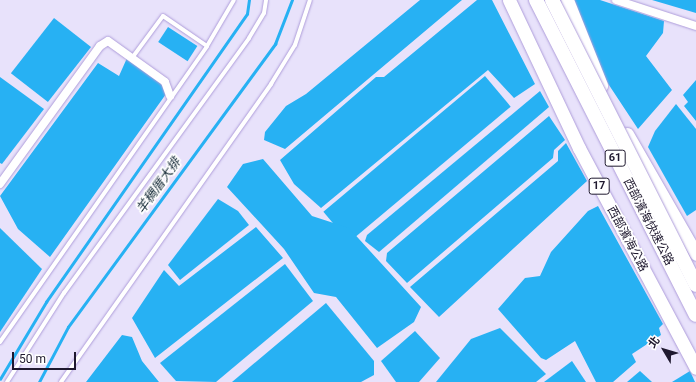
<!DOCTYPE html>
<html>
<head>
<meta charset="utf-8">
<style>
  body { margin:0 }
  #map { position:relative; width:696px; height:382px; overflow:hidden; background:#e8e2fb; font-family:Roboto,"Noto Sans TC",sans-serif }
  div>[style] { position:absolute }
  .water>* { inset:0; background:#27b1f3; transform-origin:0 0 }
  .stream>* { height:2.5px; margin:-1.25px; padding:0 1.25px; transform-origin:1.25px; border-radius:1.25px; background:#27b1f3 }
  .roads { filter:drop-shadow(0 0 1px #ae9dda) drop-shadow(0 0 1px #ae9dda) }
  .service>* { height:4px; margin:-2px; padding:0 2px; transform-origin:2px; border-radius:2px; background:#fff }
  .minor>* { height:8px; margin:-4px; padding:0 4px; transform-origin:4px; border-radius:4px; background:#fff }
  .primary>* { height:13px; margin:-6.5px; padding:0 6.5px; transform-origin:6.5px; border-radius:6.5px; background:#fff }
  .bridges { filter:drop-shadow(0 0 1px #ae9dda) drop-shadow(0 0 1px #ae9dda) }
  .trunk-bridge>* { height:14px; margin:-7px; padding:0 7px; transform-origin:7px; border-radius:7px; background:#fff }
  span { translate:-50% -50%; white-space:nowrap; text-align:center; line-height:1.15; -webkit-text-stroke:3.5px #fff; paint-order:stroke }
  .shield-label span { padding:1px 3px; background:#fff; border:1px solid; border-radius:3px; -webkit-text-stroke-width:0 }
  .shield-label { font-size:11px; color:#1f192f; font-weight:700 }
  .street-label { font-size:12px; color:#1f192f }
  .water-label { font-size:13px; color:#172c39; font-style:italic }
  .north { position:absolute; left:644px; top:330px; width:40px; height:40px; -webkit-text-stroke:3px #fff; paint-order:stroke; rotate:308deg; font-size:11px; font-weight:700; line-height:16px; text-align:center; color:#1f192f }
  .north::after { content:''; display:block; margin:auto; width:14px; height:18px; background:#1f192f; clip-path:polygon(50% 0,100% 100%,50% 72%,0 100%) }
  .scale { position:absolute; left:12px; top:352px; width:64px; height:18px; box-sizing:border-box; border:2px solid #1f192f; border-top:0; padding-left:5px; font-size:12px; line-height:14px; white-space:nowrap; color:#1f192f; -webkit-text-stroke:3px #fff; paint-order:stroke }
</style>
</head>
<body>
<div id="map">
  <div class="water">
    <i style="clip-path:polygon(420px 0,462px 0,285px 149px,264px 140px,265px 132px,286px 106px,306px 94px)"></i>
    <i style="clip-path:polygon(477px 0,492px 0,535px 84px,514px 98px,488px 70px,321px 208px,294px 184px,280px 160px,376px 77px,384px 77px)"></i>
    <i style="clip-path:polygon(569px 0,600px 0,664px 21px,663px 33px,646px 56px,672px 90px,638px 129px,607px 82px)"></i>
    <i style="clip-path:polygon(652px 0,696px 0,696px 13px)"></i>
    <i style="left:54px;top:18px;width:47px;height:70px;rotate:38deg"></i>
    <i style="left:168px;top:27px;width:35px;height:18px;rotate:33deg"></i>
    <i style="clip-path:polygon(127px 58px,163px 83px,166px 94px,50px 257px,18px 229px,0 196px,98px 63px,119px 76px)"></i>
    <i style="left:485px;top:76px;width:40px;height:211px;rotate:50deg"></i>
    <i style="clip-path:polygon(0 77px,44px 109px,2px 164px,0 163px)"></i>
    <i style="clip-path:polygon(696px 80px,696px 121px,684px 106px,688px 102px,683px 95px)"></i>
    <i style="clip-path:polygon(540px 91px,549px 107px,379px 252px,365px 241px,367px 235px)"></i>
    <i style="clip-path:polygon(676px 104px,696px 129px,696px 210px,687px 216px,648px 147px,655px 131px)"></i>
    <i style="clip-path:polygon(549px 116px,565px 140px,554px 150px,553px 158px,407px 283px,386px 261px,387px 253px)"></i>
    <i style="clip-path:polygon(566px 143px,587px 181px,439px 317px,410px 287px,558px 161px,558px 151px)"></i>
    <i style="clip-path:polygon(263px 159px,312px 216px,349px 228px,421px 307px,414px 322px,377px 348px,336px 297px,314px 293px,284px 249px,227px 187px,243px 164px)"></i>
    <i style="clip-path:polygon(218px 199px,238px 211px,249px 225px,180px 280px,168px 265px)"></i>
    <i style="clip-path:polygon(598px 206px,663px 324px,659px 328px,661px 335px,632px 354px,636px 362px,613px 382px,596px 382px,575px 341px,546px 360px,541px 358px,498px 309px,525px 278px,540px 276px,551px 252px,588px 211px)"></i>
    <i style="clip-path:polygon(256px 227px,283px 258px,155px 358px,132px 318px,164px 270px,179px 286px)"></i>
    <i style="clip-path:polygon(0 228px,42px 269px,0 332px)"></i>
    <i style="clip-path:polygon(285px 264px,313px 301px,216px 382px,176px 381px,160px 363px)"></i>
    <i style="clip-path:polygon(326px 303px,374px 361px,374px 375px,361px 382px,232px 382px)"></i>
    <i style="clip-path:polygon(500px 328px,546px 374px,536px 382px,436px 382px,471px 339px)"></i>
    <i style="clip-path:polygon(415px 331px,440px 358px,419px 382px,396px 382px,381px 361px)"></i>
    <i style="clip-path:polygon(122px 335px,132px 337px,142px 361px,159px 382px,86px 382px)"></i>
    <i style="clip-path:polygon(572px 361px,586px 382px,544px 382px)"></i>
    <i style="clip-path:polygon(640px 371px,652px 382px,627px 382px)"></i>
    <i style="clip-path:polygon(690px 371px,695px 382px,672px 382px)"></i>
  </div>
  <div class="stream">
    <i style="left:0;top:379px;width:90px;rotate:-59.1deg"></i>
    <i style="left:46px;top:302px;width:351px;rotate:-55.1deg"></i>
    <i style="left:247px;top:14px;width:14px;rotate:-82deg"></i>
    <i style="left:39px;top:382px;width:62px;rotate:-62.2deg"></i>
    <i style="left:68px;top:327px;width:351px;rotate:-53.8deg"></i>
    <i style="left:275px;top:44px;width:47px;rotate:-68.9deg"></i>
  </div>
  <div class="roads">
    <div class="service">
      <i style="left:132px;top:58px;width:52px;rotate:-53.6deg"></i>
      <i style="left:163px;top:16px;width:53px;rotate:34.3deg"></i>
      <i style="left:0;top:342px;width:361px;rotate:-55deg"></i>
      <i style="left:207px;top:46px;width:53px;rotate:-59.6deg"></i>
      <i style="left:7px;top:382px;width:106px;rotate:-57.4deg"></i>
      <i style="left:64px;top:293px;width:315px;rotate:-54deg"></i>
      <i style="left:249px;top:38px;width:29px;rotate:-59deg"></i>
      <i style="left:264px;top:13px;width:13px;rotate:-81deg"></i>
      <i style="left:61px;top:382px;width:365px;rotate:-54.8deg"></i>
      <i style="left:271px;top:84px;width:46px;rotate:-58.4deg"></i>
      <i style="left:295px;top:45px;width:47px;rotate:-71.6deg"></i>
    </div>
    <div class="minor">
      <i style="left:616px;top:0;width:84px;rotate:18deg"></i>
      <i style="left:0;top:184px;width:170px;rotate:-54.1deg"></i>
      <i style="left:100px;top:46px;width:9px;rotate:-32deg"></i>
      <i style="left:108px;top:41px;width:70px;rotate:35.7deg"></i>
      <i style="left:165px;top:82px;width:15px;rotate:70deg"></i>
    </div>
    <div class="primary">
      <i style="left:509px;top:0;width:164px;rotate:64.7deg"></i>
      <i style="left:579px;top:148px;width:249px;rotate:62deg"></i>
      <i style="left:567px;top:0;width:92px;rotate:68.2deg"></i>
      <i style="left:627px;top:134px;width:138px;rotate:60.1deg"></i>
    </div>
  </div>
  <div class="bridges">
    <div class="trunk-bridge">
      <i style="left:536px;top:0;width:353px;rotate:63.1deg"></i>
      <i style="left:552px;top:0;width:319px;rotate:63.2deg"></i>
    </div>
  </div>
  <div class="shield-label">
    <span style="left:615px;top:158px">61</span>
    <span style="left:599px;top:186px">17</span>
  </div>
  <div class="street-label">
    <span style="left:648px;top:222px;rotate:63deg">西部濱海快速公路</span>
    <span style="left:627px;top:239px;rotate:62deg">西部濱海公路</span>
  </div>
  <div class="water-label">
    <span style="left:159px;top:186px;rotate:-54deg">羊稠厝大排</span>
  </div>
  <div class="north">北</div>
  <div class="scale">50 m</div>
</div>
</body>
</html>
